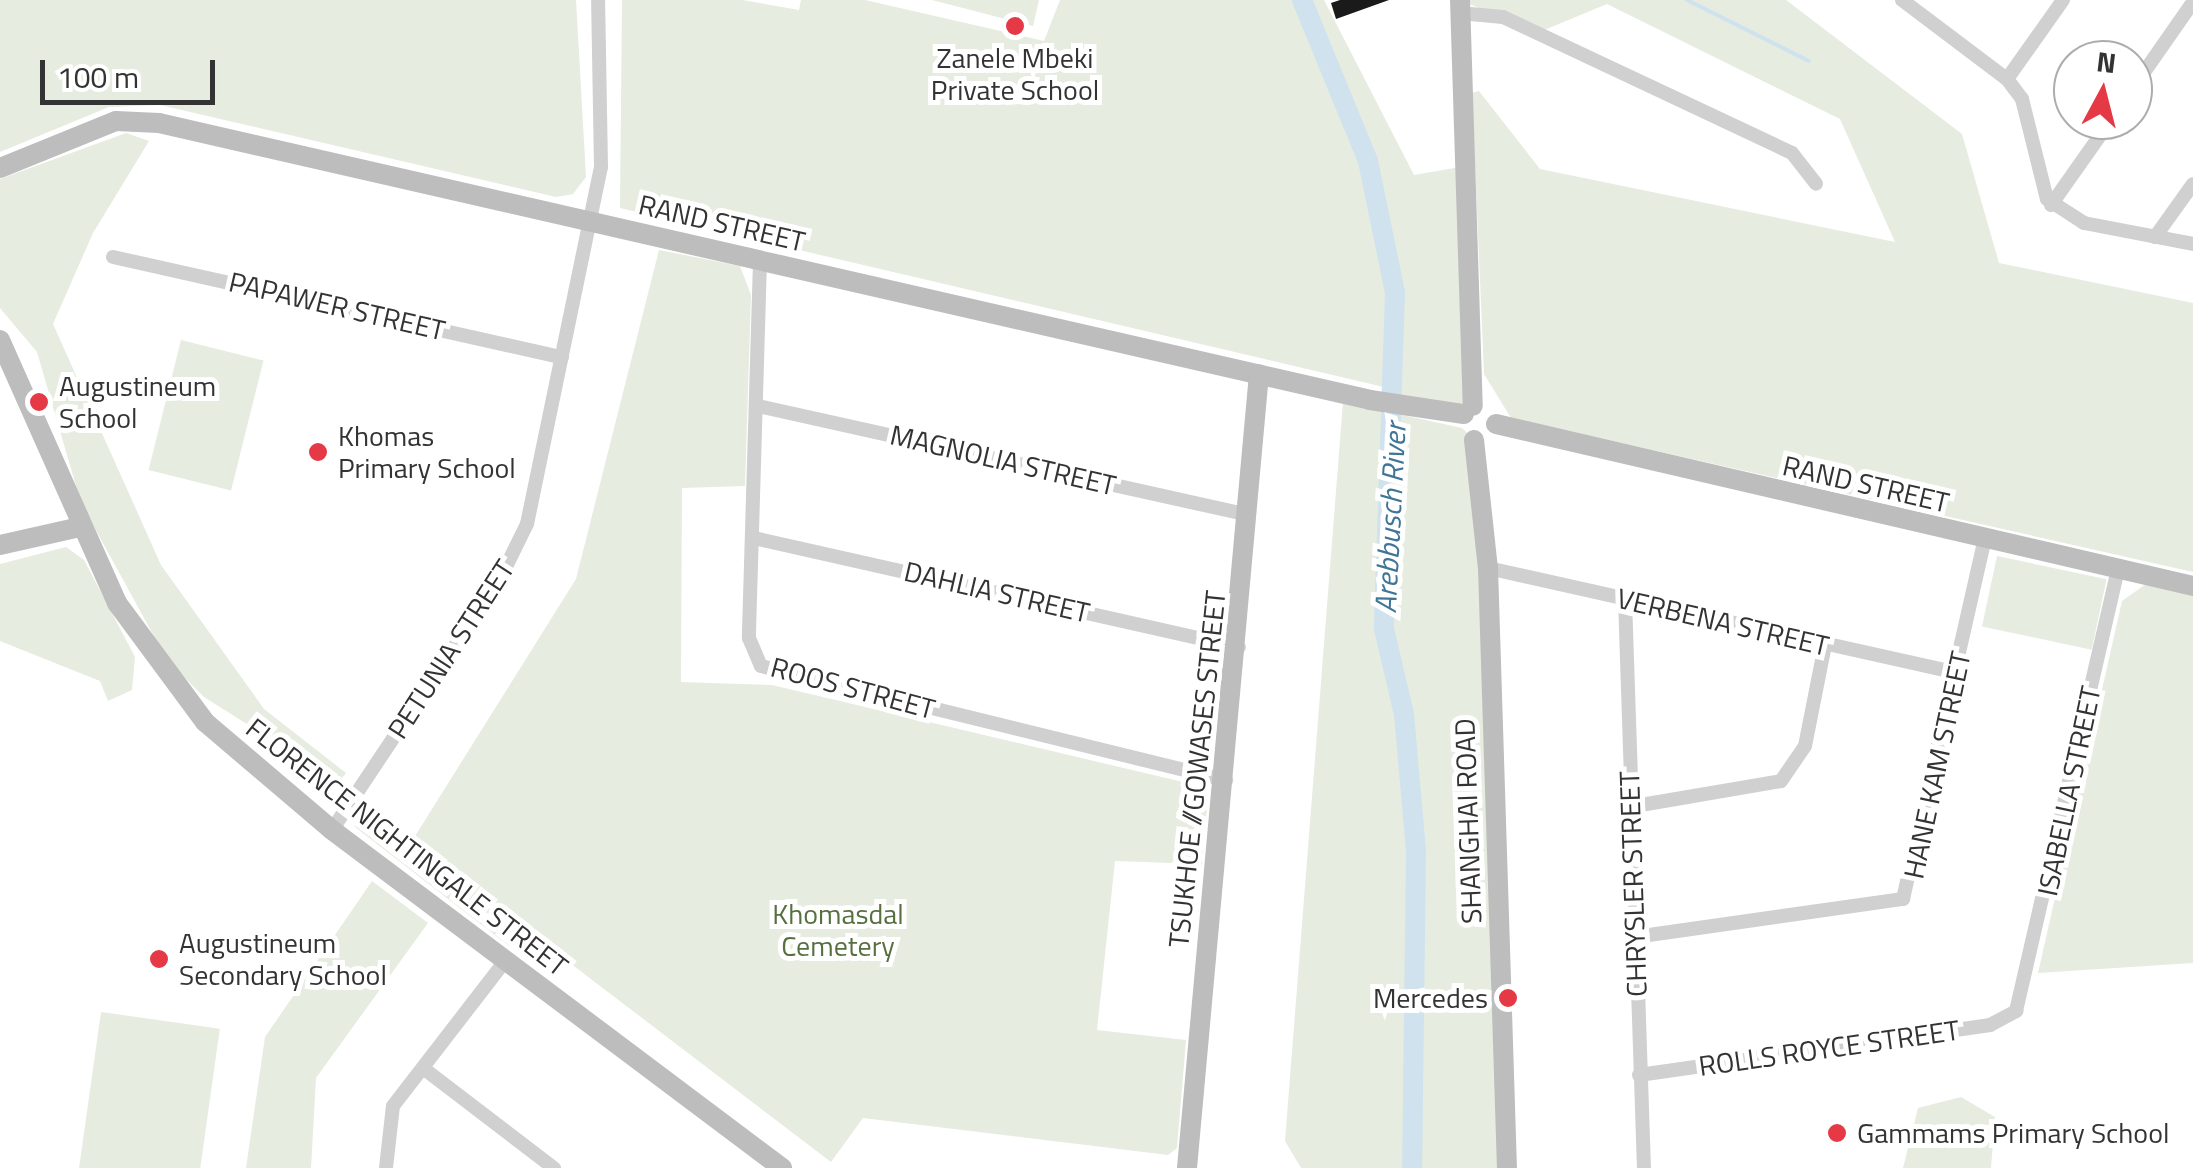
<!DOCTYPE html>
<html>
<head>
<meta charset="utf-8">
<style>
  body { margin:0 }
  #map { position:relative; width:2193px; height:1168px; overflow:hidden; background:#fff; font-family:"Titillium Web",sans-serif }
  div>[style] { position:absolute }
  .green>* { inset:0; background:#e6ecdf; transform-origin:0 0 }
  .stream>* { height:4px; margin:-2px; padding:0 2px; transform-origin:2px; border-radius:2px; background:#cfe2ee }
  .river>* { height:20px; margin:-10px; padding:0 10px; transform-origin:10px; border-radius:10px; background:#cfe2ee }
  .building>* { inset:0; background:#1a1a1a }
  .street>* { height:14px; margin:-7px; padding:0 7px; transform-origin:7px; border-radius:7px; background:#d0d0d0 }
  .secondary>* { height:20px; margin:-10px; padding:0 10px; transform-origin:10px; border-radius:10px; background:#bdbdbd }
  .dots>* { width:28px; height:28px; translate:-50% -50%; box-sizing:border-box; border:5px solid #fff; border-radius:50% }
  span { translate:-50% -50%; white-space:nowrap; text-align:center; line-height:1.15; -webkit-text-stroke:10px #fff; paint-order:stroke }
  .poi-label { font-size:28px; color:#333 }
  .left { translate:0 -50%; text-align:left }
  .right { translate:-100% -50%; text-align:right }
  .street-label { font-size:28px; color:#333 }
  .park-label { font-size:28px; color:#56703f }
  .water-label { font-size:30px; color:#3f7597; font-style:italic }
  .north { position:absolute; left:2053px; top:40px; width:100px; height:100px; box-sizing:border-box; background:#fff; border:2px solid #adadad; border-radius:50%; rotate:7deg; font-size:28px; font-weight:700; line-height:40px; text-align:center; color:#333 }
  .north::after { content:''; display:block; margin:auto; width:35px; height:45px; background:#e63946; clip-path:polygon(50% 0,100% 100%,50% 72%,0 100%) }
  .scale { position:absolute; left:40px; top:60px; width:175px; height:45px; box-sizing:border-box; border:5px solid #333; border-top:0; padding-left:12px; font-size:30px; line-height:35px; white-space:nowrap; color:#333; -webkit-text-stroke:8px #fff; paint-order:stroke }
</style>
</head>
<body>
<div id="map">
  <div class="green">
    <i style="clip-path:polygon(0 0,576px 0,586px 177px,573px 194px,556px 197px,160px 105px,109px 107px,0 152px)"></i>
    <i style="clip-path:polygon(622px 0,742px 0,799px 10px,801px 0,865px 0,1044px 41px,1060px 0,1324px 0,1414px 175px,1466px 166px,1473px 406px,1395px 404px,1395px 292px,1385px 249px,1392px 296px,1388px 388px,620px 208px)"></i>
    <i style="clip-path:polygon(932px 0,1039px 0,1033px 26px)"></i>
    <i style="clip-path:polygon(1460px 0,1786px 0,1962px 134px,1999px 263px,2193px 303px,2193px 572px,1511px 418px,1484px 374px,1472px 93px,1479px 91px,1540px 169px,1895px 242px,1840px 119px,1607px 4px,1537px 33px)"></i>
    <i style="clip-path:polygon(126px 133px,149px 141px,93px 233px,53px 324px,161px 565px,264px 709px,346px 773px,331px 793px,319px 793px,280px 745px,204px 697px,167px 660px,81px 503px,37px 352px,0 308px,0 179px)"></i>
    <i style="clip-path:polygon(659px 250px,740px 266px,751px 295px,745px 486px,682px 488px,681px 682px,772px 685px,1200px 786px,1208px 797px,1202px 864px,1115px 861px,1097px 1030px,1186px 1040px,1177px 1148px,1168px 1155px,863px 1118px,831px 1162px,524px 928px,509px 946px,355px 827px,360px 800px,412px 841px,576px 579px)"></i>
    <i style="left:181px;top:340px;width:85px;height:134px;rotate:14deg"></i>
    <i style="clip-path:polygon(1343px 402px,1462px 428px,1474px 440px,1507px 1168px,1301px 1168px,1285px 1141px)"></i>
    <i style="clip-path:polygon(66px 547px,84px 560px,135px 657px,132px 690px,108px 701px,100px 681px,0 641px,0 564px)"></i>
    <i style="left:1997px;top:556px;width:112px;height:72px;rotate:12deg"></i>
    <i style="clip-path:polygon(2146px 584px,2193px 594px,2193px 963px,2038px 973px,2122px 601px)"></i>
    <i style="clip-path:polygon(372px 881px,428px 923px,316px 1078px,311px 1168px,246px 1168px,265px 1037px)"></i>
    <i style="left:101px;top:1012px;width:120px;height:158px;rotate:8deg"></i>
    <i style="clip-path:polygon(1961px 1097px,1995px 1117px,1991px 1168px,1903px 1168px,1918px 1108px)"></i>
  </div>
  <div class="stream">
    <i style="left:1687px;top:0;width:136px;rotate:26.6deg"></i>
  </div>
  <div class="river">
    <i style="left:1302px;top:0;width:174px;rotate:67.7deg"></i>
    <i style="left:1368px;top:161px;width:134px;rotate:78.4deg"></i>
    <i style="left:1395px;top:292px;width:337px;rotate:91.9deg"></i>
    <i style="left:1384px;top:629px;width:87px;rotate:76.8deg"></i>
    <i style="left:1404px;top:714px;width:138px;rotate:85deg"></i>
    <i style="left:1416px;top:851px;width:317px;rotate:90.7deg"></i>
  </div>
  <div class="building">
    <i style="clip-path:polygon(1389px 0,1336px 19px,1331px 3px,1340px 0)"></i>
  </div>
  <div class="street">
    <i style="left:1902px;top:0;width:131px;rotate:37deg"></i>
    <i style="left:2063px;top:0;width:97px;rotate:125.3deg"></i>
    <i style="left:2007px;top:79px;width:25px;rotate:53deg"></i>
    <i style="left:2022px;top:99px;width:103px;rotate:76deg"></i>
    <i style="left:2047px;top:199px;width:44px;rotate:33deg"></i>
    <i style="left:2084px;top:223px;width:111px;rotate:10.9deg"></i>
    <i style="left:1460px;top:13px;width:43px;rotate:5.3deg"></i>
    <i style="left:1503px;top:17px;width:319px;rotate:25.2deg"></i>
    <i style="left:1792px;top:153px;width:39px;rotate:52deg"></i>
    <i style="left:2133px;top:88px;width:105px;rotate:-55.1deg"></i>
    <i style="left:2051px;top:205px;width:104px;rotate:-54.8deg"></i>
    <i style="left:2155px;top:237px;width:65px;rotate:-54.4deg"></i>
    <i style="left:113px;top:257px;width:460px;rotate:12.6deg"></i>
    <i style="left:760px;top:261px;width:377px;rotate:91.7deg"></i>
    <i style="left:749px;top:638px;width:30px;rotate:67deg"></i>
    <i style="left:761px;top:666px;width:479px;rotate:13.8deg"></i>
    <i style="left:758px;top:406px;width:503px;rotate:12.52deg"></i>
    <i style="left:754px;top:538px;width:497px;rotate:12.7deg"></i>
    <i style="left:1488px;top:568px;width:482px;rotate:12.6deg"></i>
    <i style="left:1625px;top:599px;width:569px;rotate:88.09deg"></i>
    <i style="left:1629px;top:807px;width:154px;rotate:-9.7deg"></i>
    <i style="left:1781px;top:781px;width:42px;rotate:-55.6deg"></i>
    <i style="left:1805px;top:746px;width:103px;rotate:-78.8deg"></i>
    <i style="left:332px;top:830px;width:304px;rotate:-56.3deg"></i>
    <i style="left:501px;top:577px;width:59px;rotate:-63.9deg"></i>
    <i style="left:527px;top:524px;width:365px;rotate:-78.3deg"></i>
    <i style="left:601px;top:167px;width:167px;rotate:-91deg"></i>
    <i style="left:1635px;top:937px;width:271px;rotate:-8.1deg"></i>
    <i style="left:1903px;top:899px;width:369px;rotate:-77.2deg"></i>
    <i style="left:423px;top:1068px;width:165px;rotate:37.4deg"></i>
    <i style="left:1639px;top:1075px;width:355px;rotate:-8.1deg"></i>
    <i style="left:1990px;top:1025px;width:30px;rotate:-28deg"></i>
    <i style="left:2016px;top:1011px;width:454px;rotate:-77deg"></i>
    <i style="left:386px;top:1168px;width:62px;rotate:-83.6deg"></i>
    <i style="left:393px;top:1106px;width:185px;rotate:-52.3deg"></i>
  </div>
  <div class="secondary">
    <i style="left:1460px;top:0;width:406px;rotate:88.2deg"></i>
    <i style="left:0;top:168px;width:125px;rotate:-22.1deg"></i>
    <i style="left:116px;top:121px;width:43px;rotate:2.7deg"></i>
    <i style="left:159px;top:123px;width:1242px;rotate:12.88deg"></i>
    <i style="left:1370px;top:400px;width:95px;rotate:8.5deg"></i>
    <i style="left:0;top:340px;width:288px;rotate:66deg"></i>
    <i style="left:117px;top:603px;width:148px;rotate:53.5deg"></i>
    <i style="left:205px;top:722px;width:167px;rotate:40.4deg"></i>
    <i style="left:332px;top:830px;width:563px;rotate:36.91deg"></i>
    <i style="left:1496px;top:424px;width:716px;rotate:13.08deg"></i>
    <i style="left:1474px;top:440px;width:129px;rotate:83.8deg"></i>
    <i style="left:1488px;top:568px;width:600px;rotate:88.19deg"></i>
    <i style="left:0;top:545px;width:82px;rotate:-12.7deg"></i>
    <i style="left:1187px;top:1168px;width:797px;rotate:-84.82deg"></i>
  </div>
  <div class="dots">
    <i style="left:1015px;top:26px;background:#e63946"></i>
    <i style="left:39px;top:402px;background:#e63946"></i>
    <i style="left:318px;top:452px;background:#e63946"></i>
    <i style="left:159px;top:959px;background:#e63946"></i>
    <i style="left:1508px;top:998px;background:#e63946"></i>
    <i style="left:1837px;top:1133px;background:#e63946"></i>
  </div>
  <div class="poi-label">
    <span style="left:1015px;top:74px">Zanele Mbeki<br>Private School</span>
    <span class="left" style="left:59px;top:402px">Augustineum<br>School</span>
    <span class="left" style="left:338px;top:452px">Khomas<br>Primary School</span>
    <span class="left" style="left:179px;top:959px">Augustineum<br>Secondary School</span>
    <span class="right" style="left:1488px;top:998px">Mercedes</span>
    <span class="left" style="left:1857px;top:1133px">Gammams Primary School</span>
  </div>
  <div class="street-label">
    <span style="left:722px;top:223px;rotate:13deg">RAND STREET</span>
    <span style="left:337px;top:306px;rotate:13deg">PAPAWER STREET</span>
    <span style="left:1003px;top:460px;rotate:13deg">MAGNOLIA STREET</span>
    <span style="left:1866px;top:484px;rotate:13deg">RAND STREET</span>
    <span style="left:997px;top:592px;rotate:13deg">DAHLIA STREET</span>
    <span style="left:1723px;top:622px;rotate:13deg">VERBENA STREET</span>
    <span style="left:451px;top:649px;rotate:-57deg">PETUNIA STREET</span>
    <span style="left:853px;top:688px;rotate:15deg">ROOS STREET</span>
    <span style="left:1937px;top:765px;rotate:-78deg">HANE KAM STREET</span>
    <span style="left:1197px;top:769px;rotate:-84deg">TSUKHOE //GOWASES STREET</span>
    <span style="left:2069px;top:791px;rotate:-78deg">ISABELLA STREET</span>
    <span style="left:1468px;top:821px;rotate:-92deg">SHANGHAI ROAD</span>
    <span style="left:407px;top:847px;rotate:38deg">FLORENCE NIGHTINGALE STREET</span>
    <span style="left:1633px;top:884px;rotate:-92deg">CHRYSLER STREET</span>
    <span style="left:1829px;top:1048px;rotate:-8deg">ROLLS ROYCE STREET</span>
  </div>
  <div class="park-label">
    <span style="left:838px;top:930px">Khomasdal<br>Cemetery</span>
  </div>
  <div class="water-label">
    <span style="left:1390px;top:518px;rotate:-87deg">Arebbusch River</span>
  </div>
  <div class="north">N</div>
  <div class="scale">100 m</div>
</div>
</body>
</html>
